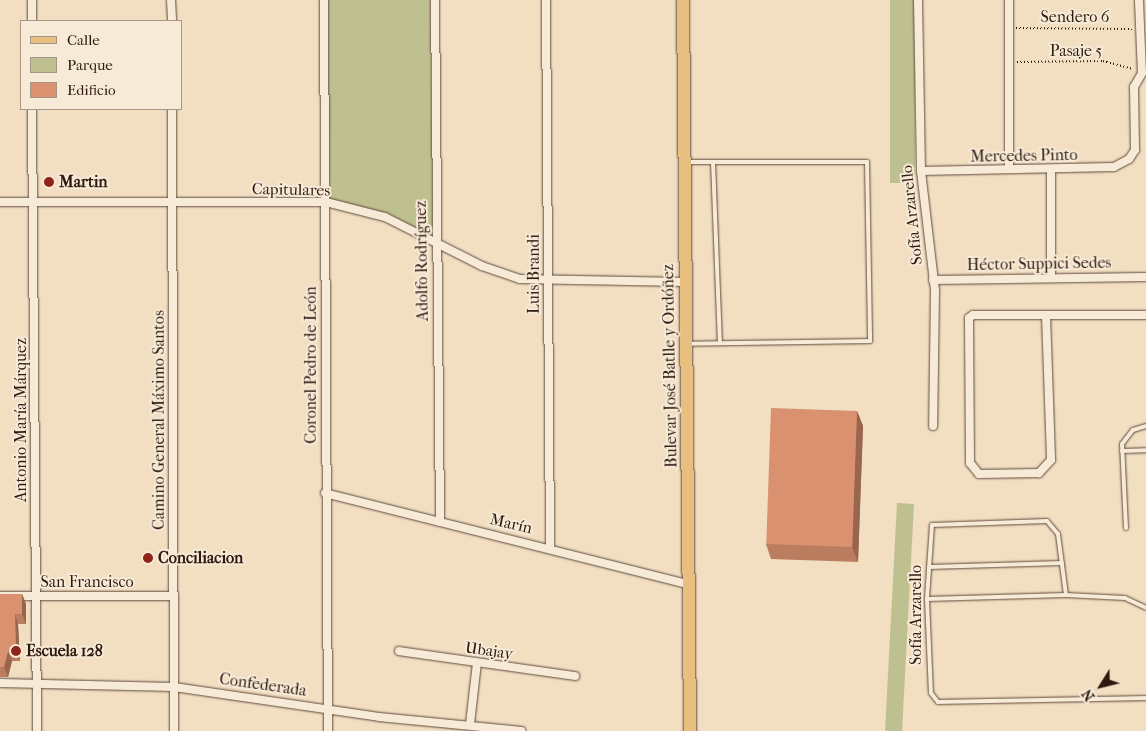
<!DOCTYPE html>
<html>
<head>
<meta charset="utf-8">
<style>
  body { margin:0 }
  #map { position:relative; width:1146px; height:731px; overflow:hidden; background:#f2dec1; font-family:"IM FELL French Canon",serif }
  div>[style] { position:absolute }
  .green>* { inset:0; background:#bfc090; transform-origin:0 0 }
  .path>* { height:2px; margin-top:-1px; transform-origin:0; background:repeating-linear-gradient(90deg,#2d190e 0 1px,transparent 0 3.5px) }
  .roads { filter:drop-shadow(0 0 1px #5e4a3b) drop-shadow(0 0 1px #5e4a3b) }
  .service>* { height:4px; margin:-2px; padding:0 2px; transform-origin:2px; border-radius:2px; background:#f7ead7 }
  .minor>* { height:8px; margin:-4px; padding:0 4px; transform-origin:4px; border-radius:4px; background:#f7ead7 }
  .primary>* { height:12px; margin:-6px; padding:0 6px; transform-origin:6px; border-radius:6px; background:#e9bf80 }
  .wall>* { inset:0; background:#bb7d60 }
  .shaded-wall>* { inset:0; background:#98664e }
  .building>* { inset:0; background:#d99170; transform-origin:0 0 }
  .dots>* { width:14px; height:14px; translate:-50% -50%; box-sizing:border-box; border:2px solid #f7ead7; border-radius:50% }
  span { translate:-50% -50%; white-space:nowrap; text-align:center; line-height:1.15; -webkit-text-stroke:4px #f7ead7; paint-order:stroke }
  .street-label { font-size:16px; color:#2d190e }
  .poi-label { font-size:16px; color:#2d190e; font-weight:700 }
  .left { translate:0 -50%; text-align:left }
  .legend { position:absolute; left:20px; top:20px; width:162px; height:90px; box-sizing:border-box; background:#f7ead7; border:1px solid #a69687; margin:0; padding:6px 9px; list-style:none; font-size:15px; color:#2d190e }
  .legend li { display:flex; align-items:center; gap:10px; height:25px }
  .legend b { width:25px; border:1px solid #a69687 }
  .north { position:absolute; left:1076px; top:661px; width:50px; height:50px; -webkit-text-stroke:4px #f7ead7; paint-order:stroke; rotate:234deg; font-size:14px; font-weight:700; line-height:20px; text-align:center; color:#2d190e }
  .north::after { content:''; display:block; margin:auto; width:18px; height:22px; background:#2d190e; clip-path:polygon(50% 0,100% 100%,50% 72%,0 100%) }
</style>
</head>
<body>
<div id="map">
  <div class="green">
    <i style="clip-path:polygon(327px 0,430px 0,433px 228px,428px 234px,376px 211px,330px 199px)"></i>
    <i style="left:890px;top:0;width:25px;height:183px"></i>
    <i style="left:897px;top:503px;width:17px;height:228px;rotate:3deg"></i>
  </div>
  <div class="path">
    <i style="left:1016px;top:28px;width:116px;rotate:0.5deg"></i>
    <i style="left:1017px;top:62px;width:86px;rotate:-0.7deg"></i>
    <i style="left:1103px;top:61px;width:31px;rotate:15deg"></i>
  </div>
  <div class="roads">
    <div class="service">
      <i style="left:686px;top:162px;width:181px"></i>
      <i style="left:867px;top:162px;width:179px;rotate:89deg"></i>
      <i style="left:870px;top:341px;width:181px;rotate:179.1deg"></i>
      <i style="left:713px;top:162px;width:181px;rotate:87.8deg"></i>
      <i style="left:1122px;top:451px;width:24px;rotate:-2deg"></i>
      <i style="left:1126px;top:528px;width:84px;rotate:-92.7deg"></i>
      <i style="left:1122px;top:444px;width:18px;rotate:-52deg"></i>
      <i style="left:1133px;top:430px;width:14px;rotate:-17deg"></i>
      <i style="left:929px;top:567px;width:133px;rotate:-1.7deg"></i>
      <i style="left:1066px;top:595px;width:62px;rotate:-97.5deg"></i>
      <i style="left:1058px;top:534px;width:17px;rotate:-130deg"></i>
      <i style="left:1047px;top:521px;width:115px;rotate:178deg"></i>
      <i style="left:932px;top:525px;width:74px;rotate:93.9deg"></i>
      <i style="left:927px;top:599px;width:94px;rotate:87.6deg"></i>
      <i style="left:931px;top:693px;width:11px;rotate:52deg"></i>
      <i style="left:938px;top:702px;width:208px;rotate:-1.1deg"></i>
      <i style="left:927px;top:599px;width:139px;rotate:-1.6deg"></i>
      <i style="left:1066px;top:595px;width:59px;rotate:2.9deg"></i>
      <i style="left:1125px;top:598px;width:23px;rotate:25deg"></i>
    </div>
    <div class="minor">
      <i style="left:32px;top:0;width:21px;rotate:90deg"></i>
      <i style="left:171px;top:0;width:21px;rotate:87deg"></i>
      <i style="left:324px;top:0;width:731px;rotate:89.69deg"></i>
      <i style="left:435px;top:0;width:522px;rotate:89.45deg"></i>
      <i style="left:546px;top:0;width:548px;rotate:89.58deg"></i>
      <i style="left:918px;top:0;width:171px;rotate:89deg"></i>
      <i style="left:921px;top:171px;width:121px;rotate:83.3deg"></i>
      <i style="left:935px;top:291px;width:135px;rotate:90.8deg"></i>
      <i style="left:32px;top:109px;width:622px;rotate:89.54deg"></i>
      <i style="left:172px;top:109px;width:622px;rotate:89.82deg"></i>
      <i style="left:1009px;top:169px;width:169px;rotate:-90deg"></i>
      <i style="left:1051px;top:169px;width:107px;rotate:90deg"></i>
      <i style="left:921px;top:171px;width:193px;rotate:-1.2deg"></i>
      <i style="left:1114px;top:167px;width:17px;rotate:-28deg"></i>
      <i style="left:1129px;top:159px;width:11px;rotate:-56deg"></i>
      <i style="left:1135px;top:150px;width:63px;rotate:-90.9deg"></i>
      <i style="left:1134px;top:87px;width:16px;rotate:-60deg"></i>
      <i style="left:1142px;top:73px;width:73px;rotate:-92.4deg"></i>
      <i style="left:0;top:202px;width:326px"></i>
      <i style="left:326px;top:202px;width:61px;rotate:14.3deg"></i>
      <i style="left:385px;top:217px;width:109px;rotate:26.8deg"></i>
      <i style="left:482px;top:266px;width:40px;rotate:18.9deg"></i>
      <i style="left:520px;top:279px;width:165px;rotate:1deg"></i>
      <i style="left:933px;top:280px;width:213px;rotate:-0.8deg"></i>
      <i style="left:1046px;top:315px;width:145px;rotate:88deg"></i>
      <i style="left:1051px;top:460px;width:18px;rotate:133deg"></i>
      <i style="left:1039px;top:473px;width:60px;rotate:179deg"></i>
      <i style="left:979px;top:474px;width:14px;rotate:-129deg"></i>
      <i style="left:970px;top:463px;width:145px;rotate:-90.4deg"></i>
      <i style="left:969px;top:318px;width:5px;rotate:-37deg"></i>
      <i style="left:973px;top:315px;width:173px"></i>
      <i style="left:325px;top:493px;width:376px;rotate:14.1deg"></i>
      <i style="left:0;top:596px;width:173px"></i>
      <i style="left:399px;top:651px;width:178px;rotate:8.1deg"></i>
      <i style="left:0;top:683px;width:174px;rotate:1.3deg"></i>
      <i style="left:174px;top:687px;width:207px;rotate:8.3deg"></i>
      <i style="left:379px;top:717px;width:143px;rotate:5.6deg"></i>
      <i style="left:470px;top:724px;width:61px;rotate:-83.5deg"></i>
    </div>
    <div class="primary">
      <i style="left:683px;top:0;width:731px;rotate:89.45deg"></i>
    </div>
  </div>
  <div class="wall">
    <i style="clip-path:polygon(857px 411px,863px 426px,858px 562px,771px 559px,766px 544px)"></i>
    <i style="clip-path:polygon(0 594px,22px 594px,26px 604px,26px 624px,18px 624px,20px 661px,12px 661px,8px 677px,0 677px)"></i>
  </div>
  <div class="shaded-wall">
    <i style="clip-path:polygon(857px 411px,863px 426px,858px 562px,852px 547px)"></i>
    <i style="clip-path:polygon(22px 594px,26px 604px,26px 624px,22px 614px)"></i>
    <i style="clip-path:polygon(15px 614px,18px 624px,20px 661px,16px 651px)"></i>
    <i style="clip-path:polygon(8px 651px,12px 661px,8px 677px,4px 667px)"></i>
  </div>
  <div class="building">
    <i style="left:771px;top:408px;width:86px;height:136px;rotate:2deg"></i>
    <i style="clip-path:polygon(0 594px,22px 594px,22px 614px,15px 614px,16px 651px,8px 651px,4px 667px,0 667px)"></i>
  </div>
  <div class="dots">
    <i style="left:49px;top:182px;background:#8f2418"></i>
    <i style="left:148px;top:558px;background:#8f2418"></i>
    <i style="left:16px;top:651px;background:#8f2418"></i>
  </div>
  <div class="street-label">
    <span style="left:1075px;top:17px">Sendero 6</span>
    <span style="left:1076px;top:51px">Pasaje 5</span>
    <span style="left:1024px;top:156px;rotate:-1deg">Mercedes Pinto</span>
    <span style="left:291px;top:190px;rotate:1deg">Capitulares</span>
    <span style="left:912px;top:215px;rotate:-96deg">Sofía Arzarello</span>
    <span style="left:422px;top:261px;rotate:-91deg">Adolfo Rodríguez</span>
    <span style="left:1039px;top:264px;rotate:-1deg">Héctor Suppici Sedes</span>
    <span style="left:534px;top:274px;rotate:-90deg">Luis Brandi</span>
    <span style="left:311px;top:365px;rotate:-90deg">Coronel Pedro de León</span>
    <span style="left:670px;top:366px;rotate:-91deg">Bulevar José Batlle y Ordóñez</span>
    <span style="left:21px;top:420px;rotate:-90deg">Antonio María Márquez</span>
    <span style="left:159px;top:420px;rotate:-90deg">Camino General Máximo Santos</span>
    <span style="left:511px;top:524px;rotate:13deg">Marín</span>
    <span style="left:87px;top:582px">San Francisco</span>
    <span style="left:916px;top:615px;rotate:-90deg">Sofía Arzarello</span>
    <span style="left:489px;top:651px;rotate:8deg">Ubajay</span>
    <span style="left:263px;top:685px;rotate:8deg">Confederada</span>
  </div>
  <div class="poi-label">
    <span class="left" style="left:59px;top:182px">Martin</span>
    <span class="left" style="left:158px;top:558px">Conciliacion</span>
    <span class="left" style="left:26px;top:651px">Escuela 128</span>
  </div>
  <ul class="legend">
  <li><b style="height:6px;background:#e9bf80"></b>Calle</li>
  <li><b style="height:14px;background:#bfc090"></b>Parque</li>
  <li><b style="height:14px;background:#d99170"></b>Edificio</li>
  </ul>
  <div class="north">N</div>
</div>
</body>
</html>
